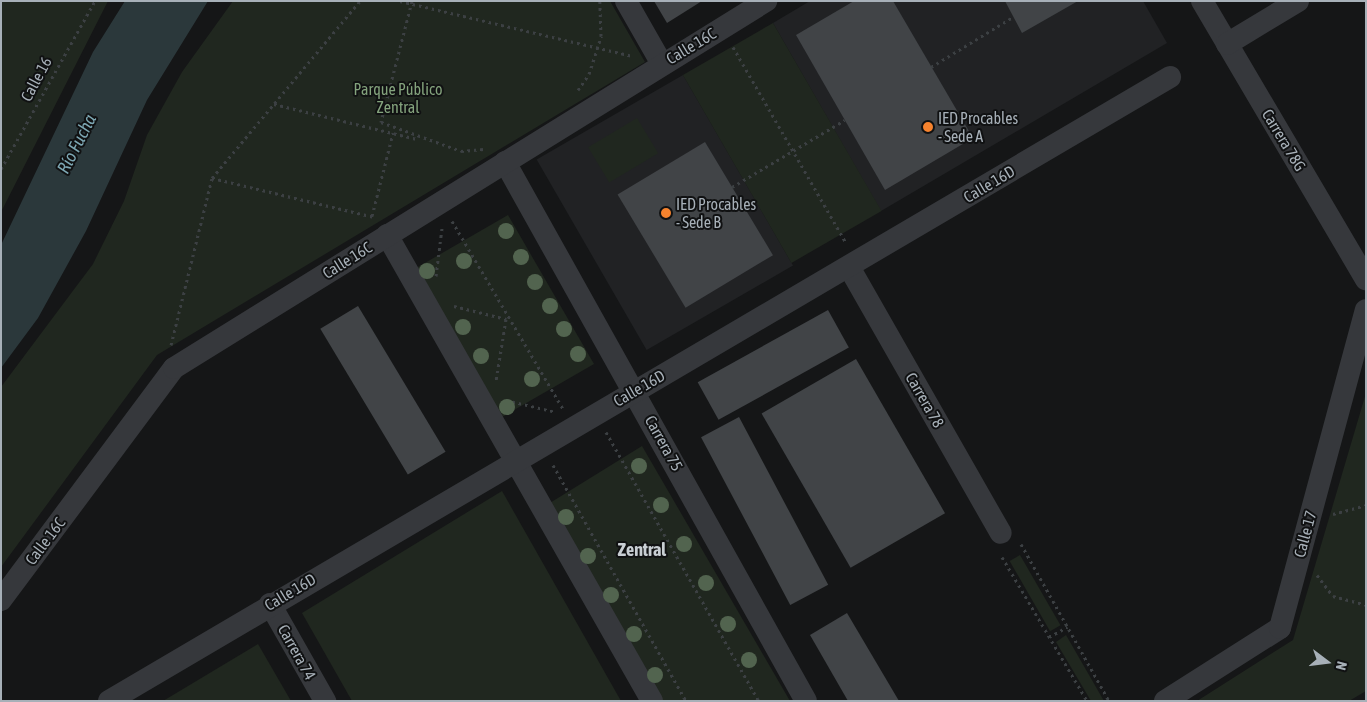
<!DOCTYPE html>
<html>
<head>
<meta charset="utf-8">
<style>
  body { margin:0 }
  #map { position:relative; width:1367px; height:702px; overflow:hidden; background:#151617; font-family:"Asap Condensed",sans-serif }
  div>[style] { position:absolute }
  .built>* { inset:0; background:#212224; transform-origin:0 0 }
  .green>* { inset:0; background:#20271f; transform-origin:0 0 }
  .water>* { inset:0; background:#2b383b }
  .building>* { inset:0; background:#414447; transform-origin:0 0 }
  .path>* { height:3px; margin-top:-1.5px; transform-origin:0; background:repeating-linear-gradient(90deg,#3c4043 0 2.5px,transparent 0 6.5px) }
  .minor>* { height:22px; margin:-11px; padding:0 11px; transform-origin:11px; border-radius:11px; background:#36383c }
  .trees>* { width:16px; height:16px; margin:-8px; border-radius:50%; background:#52644f }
  .dots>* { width:14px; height:14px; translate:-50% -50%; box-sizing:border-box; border:2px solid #101112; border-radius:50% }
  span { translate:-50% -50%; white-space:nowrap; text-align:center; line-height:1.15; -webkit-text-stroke:4px #101112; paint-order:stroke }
  .street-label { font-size:16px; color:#a7b0b8 }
  .park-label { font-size:16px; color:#84a37d }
  .poi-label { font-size:16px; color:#a7b0b8 }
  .left { translate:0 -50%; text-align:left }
  .water-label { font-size:18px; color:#7da7b3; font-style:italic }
  .neighbourhood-label { font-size:18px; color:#c8ced3; font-weight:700 }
  .frame { position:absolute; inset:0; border:2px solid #a7b0b8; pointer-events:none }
  .north { position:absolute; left:1302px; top:637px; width:50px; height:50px; -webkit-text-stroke:4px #101112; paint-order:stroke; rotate:105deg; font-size:14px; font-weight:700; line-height:20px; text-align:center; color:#a7b0b8 }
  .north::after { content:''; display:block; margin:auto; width:18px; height:22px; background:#a7b0b8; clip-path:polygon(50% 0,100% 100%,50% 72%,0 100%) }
</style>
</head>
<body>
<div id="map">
  <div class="built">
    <i style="clip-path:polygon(810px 1px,1143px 1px,1167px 43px,881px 211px,773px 23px)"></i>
    <i style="left:683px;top:75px;width:220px;height:169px;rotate:60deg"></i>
  </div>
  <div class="green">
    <i style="clip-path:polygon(1px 1px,108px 1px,1px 212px)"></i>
    <i style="clip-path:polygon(233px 1px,610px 1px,645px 62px,157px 355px,1px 567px,1px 387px,93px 264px,124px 201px,147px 135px,182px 72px)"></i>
    <i style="left:773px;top:23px;width:217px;height:104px;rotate:60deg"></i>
    <i style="left:637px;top:118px;width:41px;height:57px;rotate:59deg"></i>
    <i style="left:508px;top:215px;width:172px;height:110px;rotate:60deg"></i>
    <i style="clip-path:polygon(1366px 393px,1366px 691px,1349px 701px,1197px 701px,1293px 640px)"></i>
    <i style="clip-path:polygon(642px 446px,790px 701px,657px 701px,545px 506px)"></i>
    <i style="clip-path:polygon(502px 491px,621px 701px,352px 701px,302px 613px)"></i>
    <i style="left:1020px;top:555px;width:81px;height:12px;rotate:60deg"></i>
    <i style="clip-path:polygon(1066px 635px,1104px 701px,1091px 701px,1056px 642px)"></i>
    <i style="clip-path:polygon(258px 644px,291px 701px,163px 701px)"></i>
  </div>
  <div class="water">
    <i style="clip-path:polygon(125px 1px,208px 1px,147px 100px,86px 231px,38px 318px,1px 368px,1px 245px,93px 52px)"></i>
  </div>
  <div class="building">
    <i style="clip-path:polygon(654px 1px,702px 1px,667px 23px)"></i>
    <i style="clip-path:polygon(854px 1px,893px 1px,973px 138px,885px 190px,796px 35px)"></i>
    <i style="clip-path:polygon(1005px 1px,1078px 1px,1022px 33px)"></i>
    <i style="left:705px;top:142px;width:132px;height:102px;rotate:59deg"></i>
    <i style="left:358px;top:306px;width:170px;height:44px;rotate:59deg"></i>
    <i style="left:828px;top:310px;width:43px;height:149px;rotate:61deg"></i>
    <i style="left:856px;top:359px;width:178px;height:109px;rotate:60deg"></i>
    <i style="left:739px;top:417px;width:190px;height:43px;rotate:62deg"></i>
    <i style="clip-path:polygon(847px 613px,899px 701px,848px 701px,810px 635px)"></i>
  </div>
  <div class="path">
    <i style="left:400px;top:1px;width:238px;rotate:13.3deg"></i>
    <i style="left:412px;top:1px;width:125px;rotate:104.4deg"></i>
    <i style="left:381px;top:122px;width:85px;rotate:19.9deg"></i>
    <i style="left:461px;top:151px;width:23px;rotate:-5deg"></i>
    <i style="left:733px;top:47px;width:226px;rotate:60deg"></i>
    <i style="left:931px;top:67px;width:96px;rotate:-31.4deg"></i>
    <i style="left:578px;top:90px;width:19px;rotate:-55deg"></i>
    <i style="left:589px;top:74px;width:40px;rotate:-72deg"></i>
    <i style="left:601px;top:36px;width:35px;rotate:-92deg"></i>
    <i style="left:274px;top:104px;width:147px;rotate:13.8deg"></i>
    <i style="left:1px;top:169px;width:193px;rotate:-60.8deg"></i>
    <i style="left:212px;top:178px;width:168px;rotate:13.5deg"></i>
    <i style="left:732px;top:187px;width:131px;rotate:-30.7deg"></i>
    <i style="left:372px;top:216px;width:86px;rotate:-75.8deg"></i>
    <i style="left:452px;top:221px;width:218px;rotate:59.4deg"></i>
    <i style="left:436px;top:276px;width:48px;rotate:-82.9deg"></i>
    <i style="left:454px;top:306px;width:54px;rotate:14deg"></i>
    <i style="left:506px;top:319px;width:63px;rotate:99.2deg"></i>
    <i style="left:171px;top:345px;width:172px;rotate:-76.2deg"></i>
    <i style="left:212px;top:178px;width:231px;rotate:-50.1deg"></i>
    <i style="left:506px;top:400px;width:51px;rotate:13.5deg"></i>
    <i style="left:606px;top:432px;width:309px;rotate:60.4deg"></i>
    <i style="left:553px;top:465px;width:271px;rotate:60.6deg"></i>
    <i style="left:1333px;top:514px;width:34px;rotate:-15deg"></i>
    <i style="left:1021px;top:544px;width:180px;rotate:60.7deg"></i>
    <i style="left:1002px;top:557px;width:167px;rotate:59.4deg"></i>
    <i style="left:1317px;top:575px;width:26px;rotate:53deg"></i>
    <i style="left:1333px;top:596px;width:34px;rotate:15deg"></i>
    <i style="left:1049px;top:637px;width:21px;rotate:-29deg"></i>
  </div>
  <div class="minor">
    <i style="left:626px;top:1px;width:73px;rotate:60.3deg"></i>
    <i style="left:1202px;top:1px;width:323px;rotate:59.5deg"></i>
    <i style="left:1227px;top:44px;width:83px;rotate:-31.2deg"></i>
    <i style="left:505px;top:162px;width:617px;rotate:60.82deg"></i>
    <i style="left:387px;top:235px;width:536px;rotate:60.37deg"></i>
    <i style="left:849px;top:267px;width:306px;rotate:60.3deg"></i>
    <i style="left:1px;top:600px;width:289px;rotate:-53.3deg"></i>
    <i style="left:174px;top:368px;width:697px;rotate:-31.8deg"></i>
    <i style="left:270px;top:604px;width:112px;rotate:60.4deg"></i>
    <i style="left:109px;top:701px;width:1231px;rotate:-30.46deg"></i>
    <i style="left:1165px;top:701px;width:136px;rotate:-32.4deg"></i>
    <i style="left:1280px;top:628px;width:329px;rotate:-74.9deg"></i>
  </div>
  <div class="trees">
    <i style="left:506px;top:231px"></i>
    <i style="left:521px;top:257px"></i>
    <i style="left:464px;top:261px"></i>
    <i style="left:427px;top:271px"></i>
    <i style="left:535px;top:282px"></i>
    <i style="left:550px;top:306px"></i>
    <i style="left:463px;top:327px"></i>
    <i style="left:564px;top:329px"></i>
    <i style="left:578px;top:354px"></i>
    <i style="left:481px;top:356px"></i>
    <i style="left:532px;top:379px"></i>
    <i style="left:507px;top:407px"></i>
    <i style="left:639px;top:466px"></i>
    <i style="left:661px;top:505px"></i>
    <i style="left:566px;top:517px"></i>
    <i style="left:684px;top:544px"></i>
    <i style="left:588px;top:556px"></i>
    <i style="left:706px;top:583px"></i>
    <i style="left:611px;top:595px"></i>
    <i style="left:728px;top:624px"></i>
    <i style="left:634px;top:634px"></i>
    <i style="left:749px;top:660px"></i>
    <i style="left:655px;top:675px"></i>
  </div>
  <div class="dots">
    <i style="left:928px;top:127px;background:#f6832e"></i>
    <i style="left:666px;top:213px;background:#f6832e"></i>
  </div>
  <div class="street-label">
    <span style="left:691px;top:46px;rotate:-31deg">Calle 16C</span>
    <span style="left:36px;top:79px;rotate:-62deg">Calle 16</span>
    <span style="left:1284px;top:140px;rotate:59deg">Carrera 78G</span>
    <span style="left:989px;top:184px;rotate:-31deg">Calle 16D</span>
    <span style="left:347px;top:260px;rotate:-32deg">Calle 16C</span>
    <span style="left:639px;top:388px;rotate:-30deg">Calle 16D</span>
    <span style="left:925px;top:400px;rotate:60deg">Carrera 78</span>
    <span style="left:664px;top:443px;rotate:61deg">Carrera 75</span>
    <span style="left:1305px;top:534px;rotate:-75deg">Calle 17</span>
    <span style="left:45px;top:541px;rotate:-53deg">Calle 16C</span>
    <span style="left:290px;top:592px;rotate:-31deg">Calle 16D</span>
    <span style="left:297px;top:652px;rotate:61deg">Carrera 74</span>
  </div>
  <div class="park-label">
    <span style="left:398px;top:98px">Parque Público<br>Zentral</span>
  </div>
  <div class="poi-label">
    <span class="left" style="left:938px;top:127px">IED Procables<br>- Sede A</span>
    <span class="left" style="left:676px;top:213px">IED Procables<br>- Sede B</span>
  </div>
  <div class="water-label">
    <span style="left:77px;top:144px;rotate:-63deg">Río Fucha</span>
  </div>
  <div class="neighbourhood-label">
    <span style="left:642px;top:550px">Zentral</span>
  </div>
  <div class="frame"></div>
  <div class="north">N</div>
</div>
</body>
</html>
